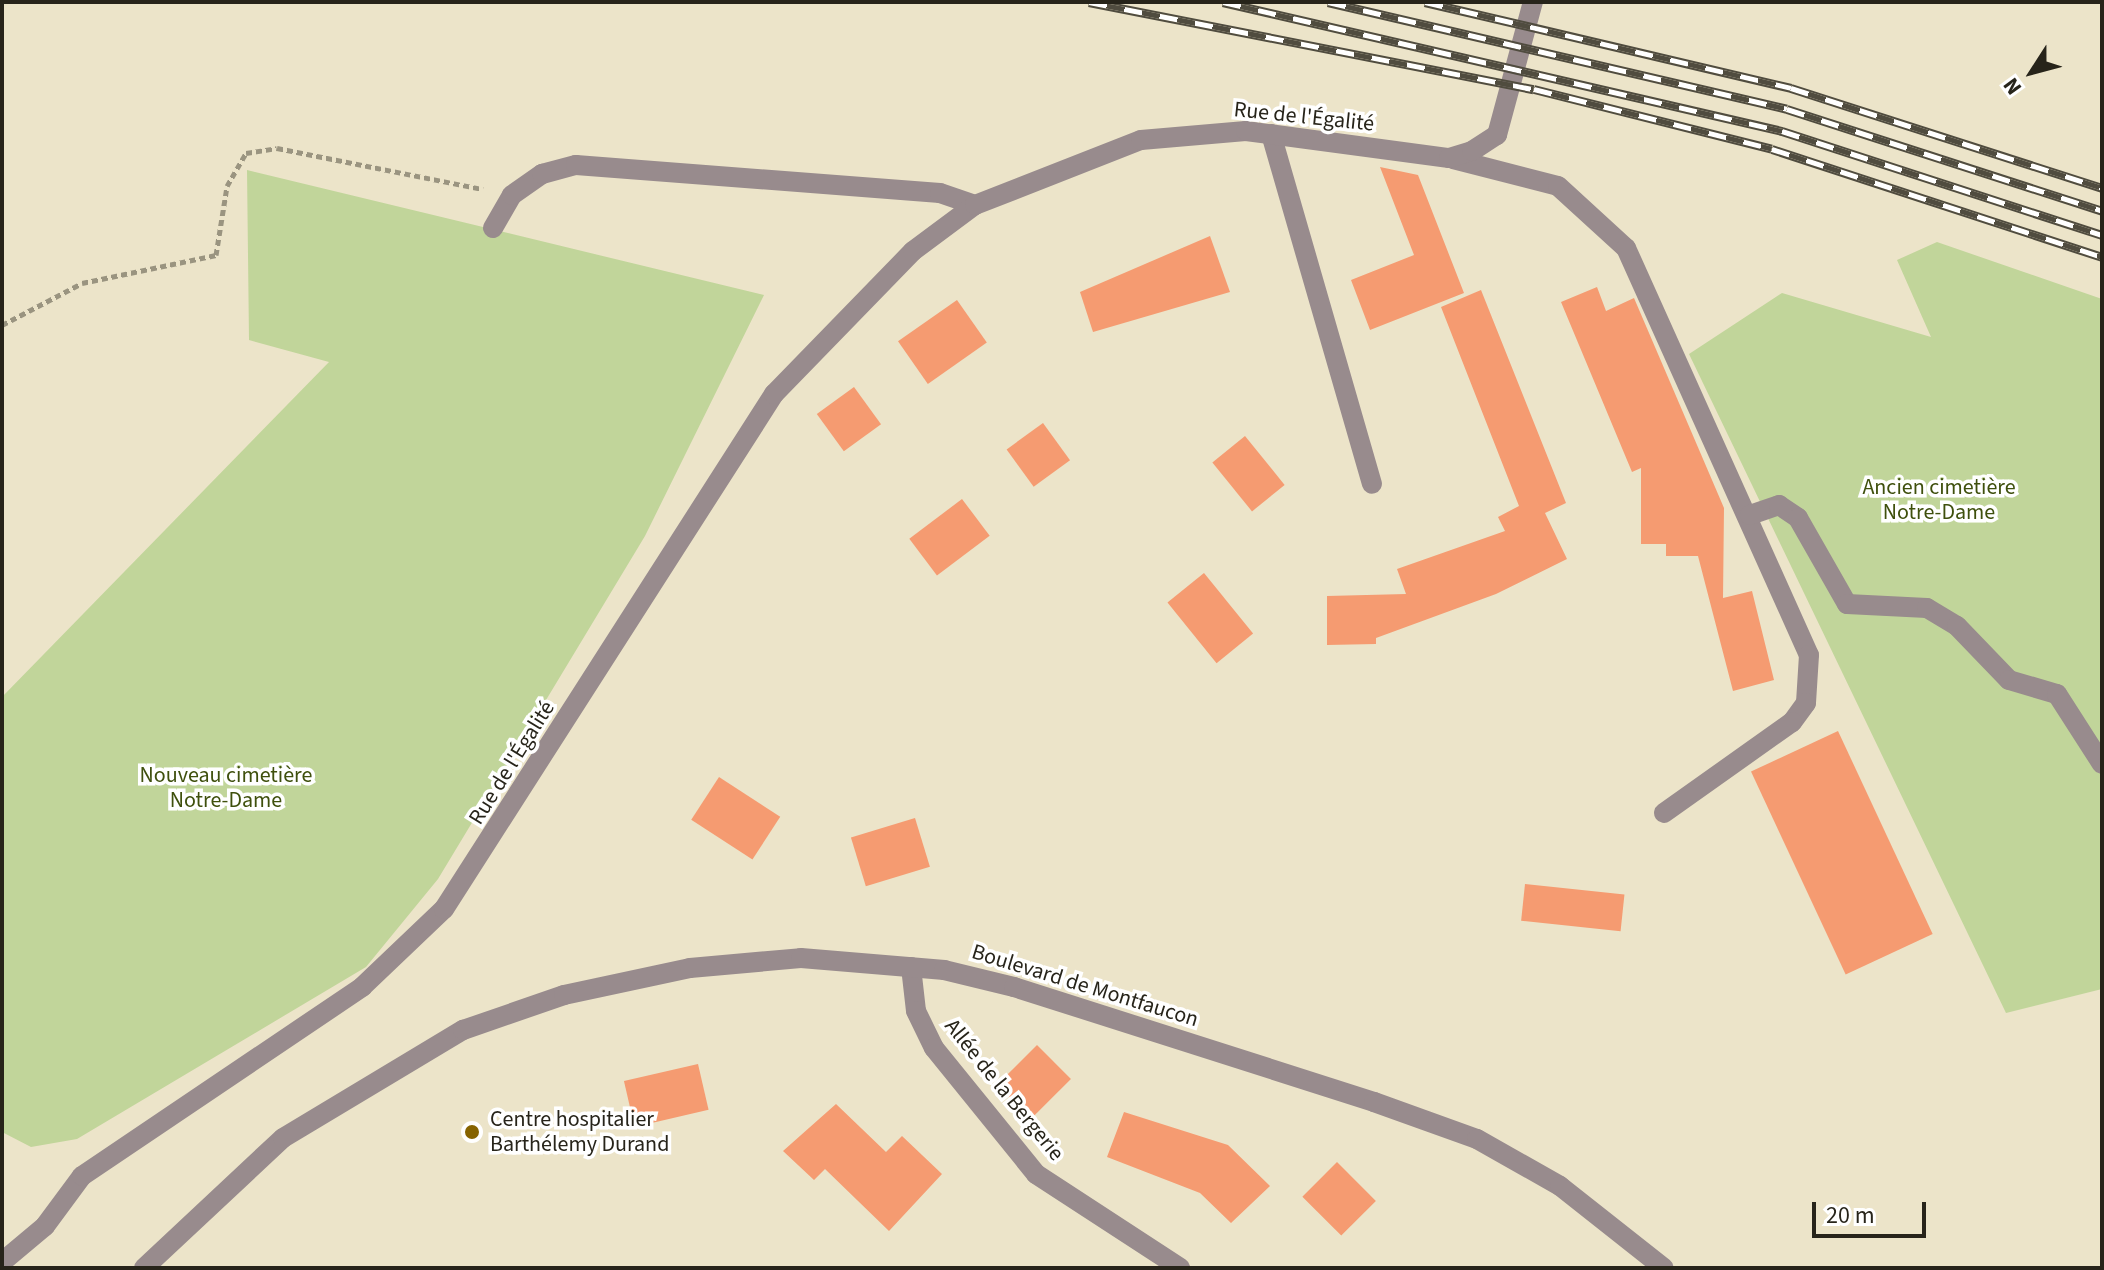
<!DOCTYPE html>
<html>
<head>
<meta charset="utf-8">
<style>
  body { margin:0 }
  #map { position:relative; width:2104px; height:1270px; overflow:hidden; background:#ece4c9; font-family:"Source Sans 3",sans-serif }
  div>[style] { position:absolute }
  .green>* { inset:0; background:#c1d59a }
  .building>* { inset:0; background:#f59b71; transform-origin:0 0 }
  .path>* { height:5px; margin-top:-2.5px; transform-origin:0; background:repeating-linear-gradient(90deg,#9a9480 0 6px,transparent 0 10px) }
  .minor>* { height:20px; margin:-10px; padding:0 10px; transform-origin:10px; border-radius:10px; background:#988b8d }
  .rail>* { height:9px; margin-top:-4.5px; transform-origin:0; background:repeating-linear-gradient(90deg,#fff 0 18px,#504c3f 0 36px); box-sizing:border-box; border-block:2px solid #504c3f }
  .dots>* { width:22px; height:22px; translate:-50% -50%; box-sizing:border-box; border:4px solid #fff; border-radius:50% }
  span { translate:-50% -50%; white-space:nowrap; text-align:center; line-height:1.15; -webkit-text-stroke:7px #fff; paint-order:stroke }
  .street-label { font-size:22px; color:#27241a }
  .park-label { font-size:22px; color:#3f500d }
  .poi-label { font-size:22px; color:#27241a }
  .left { translate:0 -50%; text-align:left }
  .frame { position:absolute; inset:0; border:4px solid #27241a; pointer-events:none }
  .north { position:absolute; left:1992px; top:32px; width:80px; height:80px; -webkit-text-stroke:6px #fff; paint-order:stroke; rotate:234deg; font-size:22px; font-weight:700; line-height:32px; text-align:center; color:#27241a }
  .north::after { content:''; display:block; margin:auto; width:28px; height:36px; background:#27241a; clip-path:polygon(50% 0,100% 100%,50% 72%,0 100%) }
  .scale { position:absolute; left:1812px; top:1202px; width:114px; height:36px; box-sizing:border-box; border:4px solid #27241a; border-top:0; padding-left:10px; font-size:24px; line-height:28px; white-space:nowrap; color:#27241a; -webkit-text-stroke:6px #fff; paint-order:stroke }
</style>
</head>
<body>
<div id="map">
  <div class="green">
    <i style="clip-path:polygon(247px 170px,764px 295px,645px 536px,438px 879px,366px 967px,77px 1139px,31px 1147px,2px 1132px,2px 697px,329px 362px,249px 340px)"></i>
    <i style="clip-path:polygon(1937px 242px,2102px 299px,2102px 989px,2006px 1013px,1689px 354px,1782px 293px,1931px 337px,1897px 260px)"></i>
  </div>
  <div class="building">
    <i style="clip-path:polygon(1380px 167px,1418px 175px,1464px 293px,1370px 330px,1351px 280px,1414px 255px)"></i>
    <i style="clip-path:polygon(1210px 236px,1230px 292px,1093px 332px,1080px 292px)"></i>
    <i style="clip-path:polygon(1597px 287px,1606px 311px,1634px 298px,1724px 508px,1723px 598px,1752px 591px,1774px 680px,1733px 691px,1698px 556px,1666px 556px,1666px 544px,1641px 544px,1641px 468px,1632px 472px,1561px 302px)"></i>
    <i style="clip-path:polygon(1481px 290px,1566px 503px,1545px 513px,1567px 559px,1496px 594px,1376px 638px,1376px 644px,1327px 645px,1327px 596px,1406px 594px,1397px 569px,1505px 531px,1498px 517px,1519px 506px,1441px 307px)"></i>
    <i style="left:957px;top:300px;width:52px;height:72px;rotate:55deg"></i>
    <i style="left:854px;top:387px;width:46px;height:46px;rotate:54deg"></i>
    <i style="left:1043px;top:423px;width:46px;height:45px;rotate:54deg"></i>
    <i style="left:1245px;top:436px;width:63px;height:42px;rotate:51deg"></i>
    <i style="left:962px;top:499px;width:46px;height:66px;rotate:53deg"></i>
    <i style="left:1204px;top:573px;width:78px;height:47px;rotate:51deg"></i>
    <i style="left:1838px;top:731px;width:224px;height:96px;rotate:65deg"></i>
    <i style="left:719px;top:777px;width:73px;height:51px;rotate:33deg"></i>
    <i style="left:915px;top:818px;width:51px;height:67px;rotate:73deg"></i>
    <i style="left:1525px;top:884px;width:100px;height:37px;rotate:6deg"></i>
    <i style="left:1037px;top:1045px;width:48px;height:56px;rotate:45deg"></i>
    <i style="left:698px;top:1064px;width:47px;height:76px;rotate:77deg"></i>
    <i style="clip-path:polygon(836px 1104px,886px 1152px,902px 1136px,942px 1174px,889px 1231px,825px 1169px,814px 1180px,783px 1151px)"></i>
    <i style="clip-path:polygon(1124px 1112px,1228px 1145px,1270px 1186px,1231px 1223px,1200px 1193px,1107px 1157px)"></i>
    <i style="left:1337px;top:1162px;width:55px;height:49px;rotate:45deg"></i>
  </div>
  <div class="path">
    <i style="left:2px;top:325px;width:90px;rotate:-27.7deg"></i>
    <i style="left:82px;top:283px;width:137px;rotate:-11.8deg"></i>
    <i style="left:216px;top:255px;width:70px;rotate:-80.9deg"></i>
    <i style="left:227px;top:186px;width:38px;rotate:-60deg"></i>
    <i style="left:246px;top:153px;width:31px;rotate:-9deg"></i>
    <i style="left:277px;top:148px;width:210px;rotate:11.3deg"></i>
  </div>
  <div class="minor">
    <i style="left:1271px;top:134px;width:364px;rotate:73.9deg"></i>
    <i style="left:1453px;top:159px;width:108px;rotate:14.4deg"></i>
    <i style="left:1558px;top:186px;width:92px;rotate:42.4deg"></i>
    <i style="left:1626px;top:248px;width:446px;rotate:65.8deg"></i>
    <i style="left:1809px;top:655px;width:48px;rotate:93.6deg"></i>
    <i style="left:1806px;top:703px;width:24px;rotate:126deg"></i>
    <i style="left:1792px;top:722px;width:157px;rotate:144.6deg"></i>
    <i style="left:493px;top:228px;width:38px;rotate:-60deg"></i>
    <i style="left:512px;top:195px;width:37px;rotate:-35deg"></i>
    <i style="left:542px;top:174px;width:35px;rotate:-15deg"></i>
    <i style="left:576px;top:165px;width:365px;rotate:4.4deg"></i>
    <i style="left:940px;top:193px;width:37px;rotate:19deg"></i>
    <i style="left:1750px;top:515px;width:31px;rotate:-19deg"></i>
    <i style="left:1779px;top:505px;width:23px;rotate:34deg"></i>
    <i style="left:1798px;top:518px;width:99px;rotate:60.3deg"></i>
    <i style="left:1847px;top:604px;width:80px;rotate:2.9deg"></i>
    <i style="left:1927px;top:608px;width:35px;rotate:31deg"></i>
    <i style="left:1957px;top:626px;width:75px;rotate:46.1deg"></i>
    <i style="left:2009px;top:680px;width:50px;rotate:16.3deg"></i>
    <i style="left:2057px;top:694px;width:83px;rotate:57.3deg"></i>
    <i style="left:911px;top:967px;width:44px;rotate:83.5deg"></i>
    <i style="left:916px;top:1011px;width:41px;rotate:64.1deg"></i>
    <i style="left:934px;top:1048px;width:162px;rotate:51deg"></i>
    <i style="left:1036px;top:1174px;width:172px;rotate:33.1deg"></i>
    <i style="left:2px;top:1262px;width:56px;rotate:-39.9deg"></i>
    <i style="left:45px;top:1226px;width:62px;rotate:-53.5deg"></i>
    <i style="left:82px;top:1176px;width:338px;rotate:-34deg"></i>
    <i style="left:362px;top:987px;width:113px;rotate:-43.6deg"></i>
    <i style="left:444px;top:909px;width:612px;rotate:-57.35deg"></i>
    <i style="left:774px;top:394px;width:199px;rotate:-45.8deg"></i>
    <i style="left:913px;top:251px;width:77px;rotate:-36.6deg"></i>
    <i style="left:975px;top:205px;width:178px;rotate:-21.4deg"></i>
    <i style="left:1141px;top:140px;width:105px;rotate:-4.9deg"></i>
    <i style="left:1246px;top:131px;width:205px;rotate:7.6deg"></i>
    <i style="left:1449px;top:158px;width:24px;rotate:-17deg"></i>
    <i style="left:1472px;top:151px;width:30px;rotate:-33deg"></i>
    <i style="left:1497px;top:135px;width:138px;rotate:-74.9deg"></i>
    <i style="left:144px;top:1268px;width:190px;rotate:-43.1deg"></i>
    <i style="left:283px;top:1138px;width:210px;rotate:-31deg"></i>
    <i style="left:463px;top:1030px;width:107px;rotate:-19.1deg"></i>
    <i style="left:564px;top:995px;width:129px;rotate:-12.1deg"></i>
    <i style="left:690px;top:968px;width:111px;rotate:-5.1deg"></i>
    <i style="left:801px;top:958px;width:144px;rotate:4.8deg"></i>
    <i style="left:944px;top:970px;width:72px;rotate:13.7deg"></i>
    <i style="left:1014px;top:987px;width:378px;rotate:17.7deg"></i>
    <i style="left:1374px;top:1102px;width:109px;rotate:19.8deg"></i>
    <i style="left:1477px;top:1139px;width:95px;rotate:29.5deg"></i>
    <i style="left:1560px;top:1186px;width:132px;rotate:38.3deg"></i>
  </div>
  <div class="rail">
    <i style="left:1089px;top:2px;width:453px;rotate:11.1deg"></i>
    <i style="left:1534px;top:89px;width:245px;rotate:14.1deg"></i>
    <i style="left:1772px;top:149px;width:347px;rotate:18.1deg"></i>
    <i style="left:1223px;top:2px;width:574px;rotate:12.99deg"></i>
    <i style="left:1782px;top:131px;width:336px;rotate:18deg"></i>
    <i style="left:1328px;top:2px;width:471px;rotate:13.1deg"></i>
    <i style="left:1787px;top:109px;width:331px;rotate:17.9deg"></i>
    <i style="left:1425px;top:2px;width:376px;rotate:13.2deg"></i>
    <i style="left:1791px;top:88px;width:327px;rotate:17.8deg"></i>
  </div>
  <div class="dots">
    <i style="left:472px;top:1132px;background:#866300"></i>
  </div>
  <div class="street-label">
    <span style="left:1304px;top:117px;rotate:6deg">Rue de l'Égalité</span>
    <span style="left:512px;top:763px;rotate:-58deg">Rue de l'Égalité</span>
    <span style="left:1085px;top:986px;rotate:17deg">Boulevard de Montfaucon</span>
    <span style="left:1004px;top:1090px;rotate:51deg">Allée de la Bergerie</span>
  </div>
  <div class="park-label">
    <span style="left:1939px;top:500px">Ancien cimetière<br>Notre-Dame</span>
    <span style="left:226px;top:788px">Nouveau cimetière<br>Notre-Dame</span>
  </div>
  <div class="poi-label">
    <span class="left" style="left:490px;top:1132px">Centre hospitalier<br>Barthélemy Durand</span>
  </div>
  <div class="frame"></div>
  <div class="north">N</div>
  <div class="scale">20 m</div>
</div>
</body>
</html>
